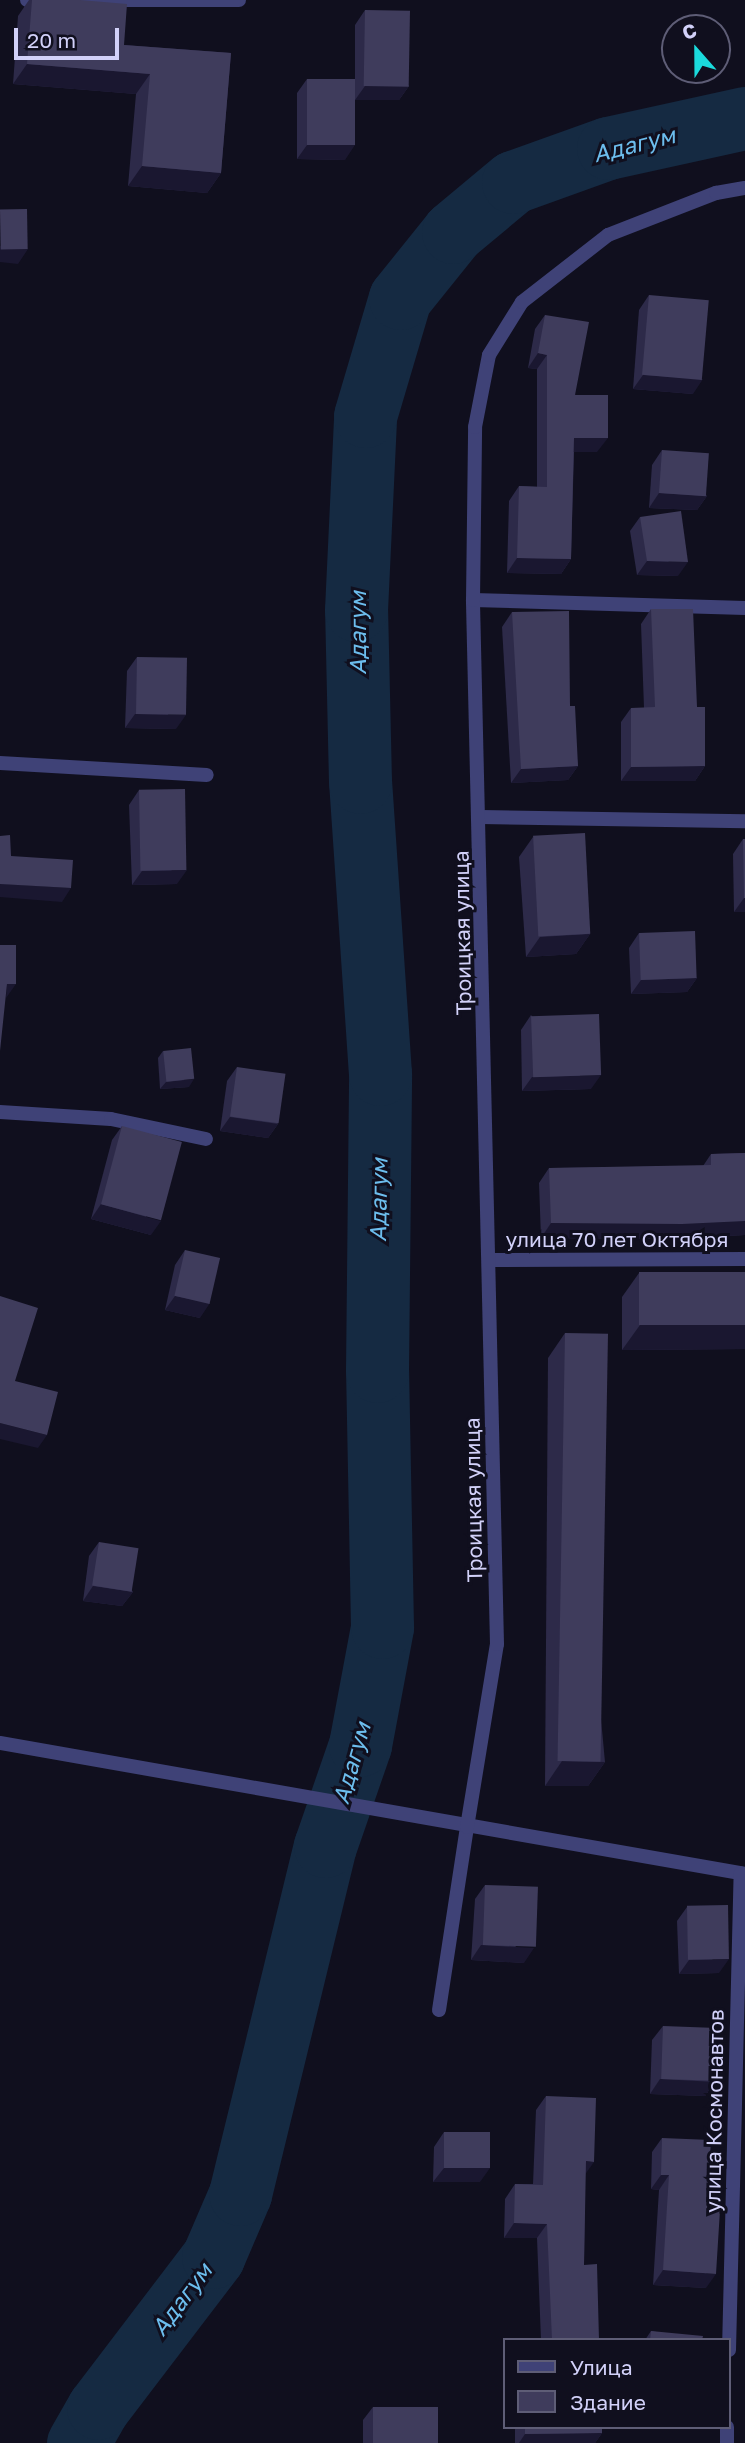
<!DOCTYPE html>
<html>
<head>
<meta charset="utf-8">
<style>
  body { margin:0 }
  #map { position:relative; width:745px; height:2443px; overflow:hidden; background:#100f1e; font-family:"Golos Text",sans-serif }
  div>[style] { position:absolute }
  .river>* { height:63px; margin:-31.5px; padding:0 31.5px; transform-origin:31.5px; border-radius:31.5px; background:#152a42 }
  .lane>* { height:14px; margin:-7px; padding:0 7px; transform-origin:7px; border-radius:7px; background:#3f4277 }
  .street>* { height:14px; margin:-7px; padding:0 7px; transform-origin:7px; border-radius:7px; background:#3f4277 }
  .wall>* { inset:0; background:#2d2a49 }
  .shaded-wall>* { inset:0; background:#1a1730 }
  .building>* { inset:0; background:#3f3c5c; transform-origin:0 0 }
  span { translate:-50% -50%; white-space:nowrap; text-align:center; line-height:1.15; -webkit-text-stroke:6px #100f1e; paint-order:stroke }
  .street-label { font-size:21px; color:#d2d1f9 }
  .water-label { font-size:23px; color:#6cbded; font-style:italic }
  .legend { position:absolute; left:503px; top:2338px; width:228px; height:91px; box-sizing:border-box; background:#100f1e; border:2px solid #5e5d76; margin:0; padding:9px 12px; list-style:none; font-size:21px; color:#d2d1f9 }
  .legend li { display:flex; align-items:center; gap:14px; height:35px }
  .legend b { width:35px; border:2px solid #5e5d76 }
  .north { position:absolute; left:661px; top:14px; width:70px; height:70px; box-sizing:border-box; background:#100f1e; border:2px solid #5e5d76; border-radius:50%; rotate:339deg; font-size:19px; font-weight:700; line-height:28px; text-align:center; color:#d2d1f9 }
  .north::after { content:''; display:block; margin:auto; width:24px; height:32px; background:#1bdadc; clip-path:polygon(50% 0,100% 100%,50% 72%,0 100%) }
  .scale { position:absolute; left:14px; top:28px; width:105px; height:32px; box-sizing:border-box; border:4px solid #d2d1f9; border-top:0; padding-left:9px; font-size:21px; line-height:24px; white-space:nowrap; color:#d2d1f9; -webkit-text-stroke:5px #100f1e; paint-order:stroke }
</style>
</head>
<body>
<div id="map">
  <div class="river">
    <i style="left:78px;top:2443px;width:40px;rotate:-60.3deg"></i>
    <i style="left:98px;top:2408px;width:190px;rotate:-52.7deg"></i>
    <i style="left:213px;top:2257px;width:69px;rotate:-66.8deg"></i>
    <i style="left:240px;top:2194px;width:358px;rotate:-76.3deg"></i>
    <i style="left:325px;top:1846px;width:107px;rotate:-70.9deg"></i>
    <i style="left:360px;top:1745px;width:120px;rotate:-79.4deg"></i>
    <i style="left:382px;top:1627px;width:256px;rotate:-91.1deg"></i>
    <i style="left:377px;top:1371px;width:297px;rotate:-89.4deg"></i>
    <i style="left:380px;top:1074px;width:293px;rotate:-93.9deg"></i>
    <i style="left:360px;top:782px;width:172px;rotate:-91.3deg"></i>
    <i style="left:356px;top:610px;width:194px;rotate:-87.3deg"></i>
    <i style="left:365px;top:416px;width:123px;rotate:-73.5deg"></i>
    <i style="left:400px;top:298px;width:85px;rotate:-51.2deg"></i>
    <i style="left:453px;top:232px;width:78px;rotate:-39.8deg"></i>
    <i style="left:513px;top:182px;width:101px;rotate:-19.7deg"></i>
    <i style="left:608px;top:148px;width:140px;rotate:-12.4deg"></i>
  </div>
  <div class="lane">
    <i style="left:473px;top:600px;width:272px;rotate:1.7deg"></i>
    <i style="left:481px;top:817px;width:264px;rotate:0.9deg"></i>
    <i style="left:439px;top:2010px;width:185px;rotate:-81.3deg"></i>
  </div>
  <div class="street">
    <i style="left:27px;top:0;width:212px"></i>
    <i style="left:0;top:763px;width:207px;rotate:3.3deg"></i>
    <i style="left:0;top:1112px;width:111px;rotate:3.6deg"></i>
    <i style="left:111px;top:1119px;width:97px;rotate:11.9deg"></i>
    <i style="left:489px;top:1260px;width:256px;rotate:-0.2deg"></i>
    <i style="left:0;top:1743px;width:756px;rotate:9.97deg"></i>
    <i style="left:467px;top:1827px;width:185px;rotate:-80.7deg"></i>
    <i style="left:497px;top:1644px;width:1044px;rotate:-91.32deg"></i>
    <i style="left:473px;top:600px;width:173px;rotate:-89.3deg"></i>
    <i style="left:475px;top:427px;width:73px;rotate:-79deg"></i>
    <i style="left:489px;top:355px;width:62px;rotate:-58.1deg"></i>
    <i style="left:522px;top:302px;width:109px;rotate:-37.9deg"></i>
    <i style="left:608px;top:235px;width:116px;rotate:-21.3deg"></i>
    <i style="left:716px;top:193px;width:29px;rotate:-10deg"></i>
    <i style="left:729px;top:2350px;width:477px;rotate:-88.6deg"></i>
    <i style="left:727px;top:2443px;width:16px;rotate:-90deg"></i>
  </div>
  <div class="wall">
    <i style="clip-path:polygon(29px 0,80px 0,124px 45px,231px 53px,221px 173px,207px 193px,128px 186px,136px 94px,13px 84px,18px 16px)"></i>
    <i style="clip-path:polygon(365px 10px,409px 86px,399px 100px,355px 100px,345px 160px,297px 159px,297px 93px,307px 79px,355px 79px,355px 25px)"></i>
    <i style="clip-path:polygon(649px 295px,693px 394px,633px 389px,639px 310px)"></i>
    <i style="clip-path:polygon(545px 315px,597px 452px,574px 452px,571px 559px,561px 574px,507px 573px,509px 501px,519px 486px,537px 487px,537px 369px,528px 368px,535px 329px)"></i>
    <i style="clip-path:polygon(662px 450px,707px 496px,697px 510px,649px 508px,652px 465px)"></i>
    <i style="clip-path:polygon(640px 517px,678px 576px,637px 575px,630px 531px)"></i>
    <i style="clip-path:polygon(651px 609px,697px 707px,705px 766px,695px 781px,621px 781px,621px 722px,631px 708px,644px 708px,641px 624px)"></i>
    <i style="clip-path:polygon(512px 612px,570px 706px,578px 766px,568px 780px,511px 783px,502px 627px)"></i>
    <i style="clip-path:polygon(137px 657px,176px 729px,125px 728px,127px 671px)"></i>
    <i style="clip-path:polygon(139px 790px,177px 884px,132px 885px,129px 805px)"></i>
    <i style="clip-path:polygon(533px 837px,590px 934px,576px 954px,526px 957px,519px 857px)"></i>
    <i style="clip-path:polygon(743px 839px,745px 839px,745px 912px,734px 912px,733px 854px)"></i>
    <i style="clip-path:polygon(639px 933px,697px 978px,687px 992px,631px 994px,629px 948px)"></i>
    <i style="clip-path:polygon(531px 1015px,591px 1089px,522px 1091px,521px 1030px)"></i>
    <i style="clip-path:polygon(163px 1051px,189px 1087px,160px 1089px,158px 1058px)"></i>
    <i style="clip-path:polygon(237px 1067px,278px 1124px,268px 1138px,220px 1131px,227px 1081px)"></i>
    <i style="clip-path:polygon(122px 1126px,151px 1235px,91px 1219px,112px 1140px)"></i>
    <i style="clip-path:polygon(745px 1153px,745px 1235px,672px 1239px,541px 1238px,539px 1183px,549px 1168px,703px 1166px,711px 1154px)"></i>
    <i style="clip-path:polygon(185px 1250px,200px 1318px,165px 1310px,175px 1265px)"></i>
    <i style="clip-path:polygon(745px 1272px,745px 1349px,622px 1350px,622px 1297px,639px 1273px)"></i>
    <i style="clip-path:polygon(565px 1333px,605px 1762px,588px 1786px,545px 1786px,548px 1358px)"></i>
    <i style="clip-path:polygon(99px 1542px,133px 1592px,122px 1606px,83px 1601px,89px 1556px)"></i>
    <i style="clip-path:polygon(485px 1885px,524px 1963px,471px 1960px,475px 1899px)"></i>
    <i style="clip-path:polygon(687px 1907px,719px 1973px,679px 1974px,677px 1921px)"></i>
    <i style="clip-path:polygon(663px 2026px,715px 2082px,705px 2096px,650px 2094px,652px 2040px)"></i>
    <i style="clip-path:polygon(546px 2096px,585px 2173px,584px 2265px,599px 2340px,541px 2340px,537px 2238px,504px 2238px,505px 2199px,515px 2184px,533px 2184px,536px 2110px)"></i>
    <i style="clip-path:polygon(444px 2132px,480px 2182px,433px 2182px,434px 2147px)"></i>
    <i style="clip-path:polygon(662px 2138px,707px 2209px,706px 2288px,653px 2285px,659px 2190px,651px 2189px,652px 2152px)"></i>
    <i style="clip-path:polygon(651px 2331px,702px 2340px,645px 2340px)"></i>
    <i style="clip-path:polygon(373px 2407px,438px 2443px,363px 2443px,363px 2420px)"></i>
    <i style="clip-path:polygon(515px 2427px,602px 2427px,602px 2433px,595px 2443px,515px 2443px)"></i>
  </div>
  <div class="shaded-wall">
    <i style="clip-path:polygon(27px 64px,150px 74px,136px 94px,13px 84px)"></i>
    <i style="clip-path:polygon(365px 86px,409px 86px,399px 100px,355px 100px)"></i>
    <i style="clip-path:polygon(307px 145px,355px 145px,345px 160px,297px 159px)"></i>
    <i style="clip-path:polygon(142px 166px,221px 173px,207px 193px,128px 186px)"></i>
    <i style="clip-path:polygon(0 246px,28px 249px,18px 264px,0 262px)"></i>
    <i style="clip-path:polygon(538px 353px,547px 355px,537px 369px,528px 368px)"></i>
    <i style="clip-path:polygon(643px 375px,703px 379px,693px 394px,633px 389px)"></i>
    <i style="clip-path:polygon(574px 438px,608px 438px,597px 452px,564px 452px)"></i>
    <i style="clip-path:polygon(659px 493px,707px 496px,697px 510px,649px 508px)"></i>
    <i style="clip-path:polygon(517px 558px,571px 559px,561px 574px,507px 573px)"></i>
    <i style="clip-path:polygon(647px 561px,688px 562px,678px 576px,637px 575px)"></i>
    <i style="clip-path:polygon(135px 714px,186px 715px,176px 729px,125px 728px)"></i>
    <i style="clip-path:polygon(578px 766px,568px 780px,511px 783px,521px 769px)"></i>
    <i style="clip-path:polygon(705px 766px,695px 781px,621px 781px,631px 767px)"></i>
    <i style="clip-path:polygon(187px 870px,177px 884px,132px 885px,142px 871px)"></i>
    <i style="clip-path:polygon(0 884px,6px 884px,71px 888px,62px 902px,0 897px)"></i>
    <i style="clip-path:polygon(744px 898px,745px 898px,745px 912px,734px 912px)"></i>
    <i style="clip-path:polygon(590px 934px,576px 954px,526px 957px,540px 937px)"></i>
    <i style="clip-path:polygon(697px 978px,687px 992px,631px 994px,641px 980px)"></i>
    <i style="clip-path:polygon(7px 984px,16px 984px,6px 998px)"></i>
    <i style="clip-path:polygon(601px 1075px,591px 1089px,522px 1091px,532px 1077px)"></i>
    <i style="clip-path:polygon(194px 1079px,189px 1087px,160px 1089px,166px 1082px)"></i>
    <i style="clip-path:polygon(230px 1117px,278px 1124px,268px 1138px,220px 1131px)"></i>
    <i style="clip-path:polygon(101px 1204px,161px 1221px,151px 1235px,91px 1219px)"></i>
    <i style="clip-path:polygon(745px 1221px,745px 1235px,672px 1239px,541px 1238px,551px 1223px)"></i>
    <i style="clip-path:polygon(175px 1296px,210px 1303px,200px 1318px,165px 1310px)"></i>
    <i style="clip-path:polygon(640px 1325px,745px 1325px,745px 1349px,622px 1350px)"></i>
    <i style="clip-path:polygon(0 1423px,47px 1435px,38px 1448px,0 1439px)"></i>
    <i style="clip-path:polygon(93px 1586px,133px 1592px,122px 1606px,83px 1601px)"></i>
    <i style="clip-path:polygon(562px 1761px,605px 1762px,588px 1786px,545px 1786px)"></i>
    <i style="clip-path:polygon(481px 1945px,534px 1948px,524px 1963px,471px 1960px)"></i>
    <i style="clip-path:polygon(729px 1959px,719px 1973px,679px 1974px,689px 1960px)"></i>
    <i style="clip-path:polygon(660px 2079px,715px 2082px,705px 2096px,650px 2094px)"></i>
    <i style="clip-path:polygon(586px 2161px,594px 2162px,584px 2176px)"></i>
    <i style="clip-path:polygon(444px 2168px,490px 2168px,480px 2182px,433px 2182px)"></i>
    <i style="clip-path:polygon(661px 2175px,669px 2175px,659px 2190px,651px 2189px)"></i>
    <i style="clip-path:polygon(514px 2223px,547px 2224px,537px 2238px,504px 2238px)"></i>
    <i style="clip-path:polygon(663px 2270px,716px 2274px,706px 2288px,653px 2285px)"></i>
    <i style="clip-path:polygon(602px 2433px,595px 2443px,519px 2443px,525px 2434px)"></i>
  </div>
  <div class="building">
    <i style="clip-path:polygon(32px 0,80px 0,127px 4px,124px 45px,231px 53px,221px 173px,142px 166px,150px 74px,27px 64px)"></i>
    <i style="left:365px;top:10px;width:45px;height:76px;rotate:1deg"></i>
    <i style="left:307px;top:79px;width:48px;height:66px"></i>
    <i style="left:27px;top:209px;width:40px;height:27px;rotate:89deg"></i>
    <i style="left:649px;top:295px;width:60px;height:80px;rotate:5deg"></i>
    <i style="clip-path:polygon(545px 315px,589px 322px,575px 395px,608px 395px,608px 438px,574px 438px,571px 559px,517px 558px,519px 486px,547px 487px,547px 355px,538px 353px)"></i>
    <i style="left:662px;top:450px;width:47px;height:43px;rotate:4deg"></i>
    <i style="clip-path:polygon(681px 511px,688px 562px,647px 561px,640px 517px)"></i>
    <i style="clip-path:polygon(651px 609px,693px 609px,697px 707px,705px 707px,705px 766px,631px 767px,631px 708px,655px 707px)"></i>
    <i style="clip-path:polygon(569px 611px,570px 706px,575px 706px,578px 766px,521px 769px,512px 612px)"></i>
    <i style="left:137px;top:657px;width:50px;height:57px;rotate:1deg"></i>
    <i style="left:185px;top:789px;width:81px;height:46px;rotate:89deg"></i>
    <i style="left:585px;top:833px;width:101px;height:52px;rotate:87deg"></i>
    <i style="clip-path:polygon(10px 835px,11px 856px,73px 860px,71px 888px,0 884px,0 836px)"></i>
    <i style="clip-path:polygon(743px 839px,745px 839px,745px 898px,744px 898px)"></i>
    <i style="left:695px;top:931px;width:47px;height:56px;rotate:88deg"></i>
    <i style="clip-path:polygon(0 945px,16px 945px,16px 984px,7px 984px,0 1051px)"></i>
    <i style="left:599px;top:1014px;width:61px;height:68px;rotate:88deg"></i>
    <i style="left:191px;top:1048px;width:31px;height:28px;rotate:84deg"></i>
    <i style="left:237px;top:1067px;width:49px;height:50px;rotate:8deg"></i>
    <i style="left:122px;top:1126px;width:62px;height:81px;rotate:15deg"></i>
    <i style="clip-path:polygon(745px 1153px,745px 1221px,682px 1224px,551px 1223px,549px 1168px,711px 1165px,711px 1154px)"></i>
    <i style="left:185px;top:1250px;width:36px;height:47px;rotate:13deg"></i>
    <i style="left:745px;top:1272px;width:53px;height:106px;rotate:90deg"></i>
    <i style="clip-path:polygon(0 1296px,38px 1308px,15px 1381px,58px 1392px,47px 1435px,0 1423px)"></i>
    <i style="left:565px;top:1333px;width:43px;height:428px;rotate:1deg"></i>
    <i style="left:99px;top:1542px;width:40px;height:44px;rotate:9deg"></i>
    <i style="left:485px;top:1885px;width:53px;height:60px;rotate:2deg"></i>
    <i style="left:728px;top:1905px;width:54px;height:41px;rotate:89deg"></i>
    <i style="left:663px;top:2026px;width:54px;height:53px;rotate:2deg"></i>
    <i style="clip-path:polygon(546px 2096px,596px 2098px,594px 2162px,586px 2161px,584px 2265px,597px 2264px,599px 2340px,552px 2340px,547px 2224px,514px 2223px,515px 2184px,543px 2185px)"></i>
    <i style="left:444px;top:2132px;width:46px;height:36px"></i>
    <i style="clip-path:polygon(662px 2138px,711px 2140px,707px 2209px,720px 2210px,716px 2274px,663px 2270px,669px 2175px,661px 2175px)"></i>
    <i style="clip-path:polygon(651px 2331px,703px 2336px,702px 2340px,650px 2340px)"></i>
    <i style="left:373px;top:2407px;width:65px;height:36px"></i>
    <i style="clip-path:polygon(525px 2427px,602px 2427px,602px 2433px,525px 2434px)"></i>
  </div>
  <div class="street-label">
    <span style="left:462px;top:933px;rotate:-91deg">Троицкая улица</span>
    <span style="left:617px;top:1239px">улица 70 лет Октября</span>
    <span style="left:473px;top:1500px;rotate:-91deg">Троицкая улица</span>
    <span style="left:714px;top:2111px;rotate:-89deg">улица Космонавтов</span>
  </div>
  <div class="water-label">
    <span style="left:634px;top:144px;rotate:-14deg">Адагум</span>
    <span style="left:357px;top:633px;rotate:-90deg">Адагум</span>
    <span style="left:378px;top:1200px;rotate:-89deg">Адагум</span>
    <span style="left:351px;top:1763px;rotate:-74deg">Адагум</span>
    <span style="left:181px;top:2299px;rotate:-53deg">Адагум</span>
  </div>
  <ul class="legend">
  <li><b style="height:9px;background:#3f4277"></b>Улица</li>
  <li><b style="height:19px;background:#3f3c5c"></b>Здание</li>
  </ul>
  <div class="north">С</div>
  <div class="scale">20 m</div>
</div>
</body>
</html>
